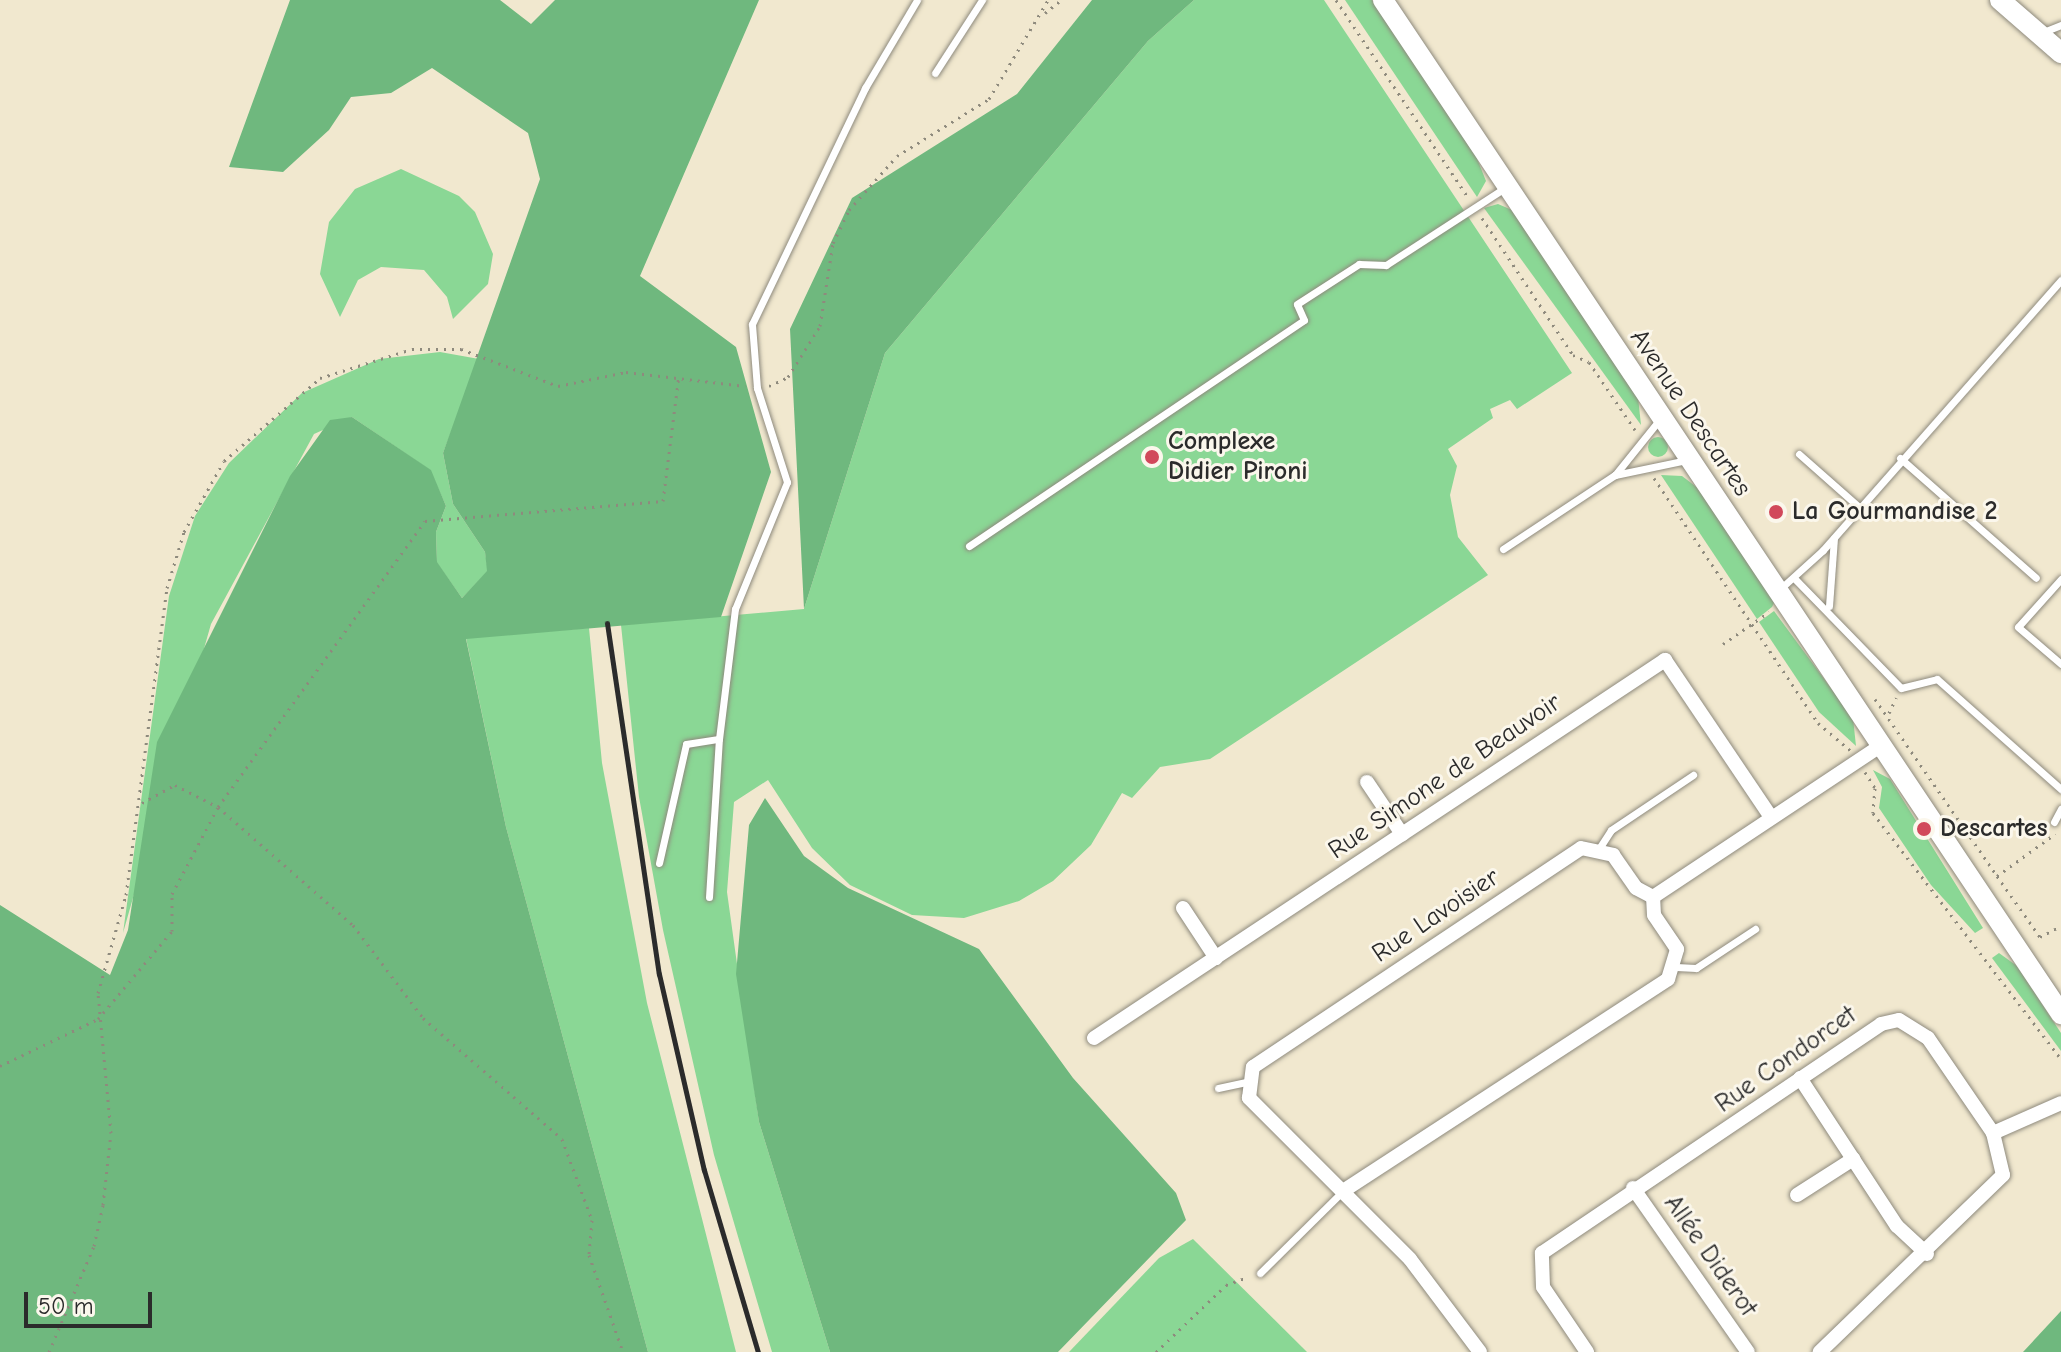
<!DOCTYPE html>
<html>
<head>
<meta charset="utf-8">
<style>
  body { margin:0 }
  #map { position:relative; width:2061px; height:1352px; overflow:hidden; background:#f1e8cf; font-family:"Comic Neue",sans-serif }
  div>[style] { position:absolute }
  .green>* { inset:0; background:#8ad795 }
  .round { border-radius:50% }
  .forest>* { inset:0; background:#6fb87e }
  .path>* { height:3px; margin-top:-1.5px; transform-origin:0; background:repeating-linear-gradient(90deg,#8e8a7d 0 2px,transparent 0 8px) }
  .roads { filter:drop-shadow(0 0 2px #8e8a7d) drop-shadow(0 0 2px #8e8a7d) }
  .lane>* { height:7px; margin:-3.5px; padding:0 3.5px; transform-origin:3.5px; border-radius:3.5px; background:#fff }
  .street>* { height:14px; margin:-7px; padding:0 7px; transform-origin:7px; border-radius:7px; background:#fff }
  .secondary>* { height:20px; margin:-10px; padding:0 10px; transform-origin:10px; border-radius:10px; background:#fff }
  .rail>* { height:5px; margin:-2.5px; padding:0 2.5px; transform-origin:2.5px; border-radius:2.5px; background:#2b2b2b }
  .dots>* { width:22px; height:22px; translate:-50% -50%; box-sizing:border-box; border:4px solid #fbf7ec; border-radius:50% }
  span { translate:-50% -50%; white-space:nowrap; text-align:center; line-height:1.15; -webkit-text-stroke:6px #fbf7ec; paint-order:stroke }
  .street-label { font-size:26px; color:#2b2b2b }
  .poi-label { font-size:26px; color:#2b2b2b; font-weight:700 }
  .left { translate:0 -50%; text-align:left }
  .scale { position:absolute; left:24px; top:1292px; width:128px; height:36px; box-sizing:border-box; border:4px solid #2b2b2b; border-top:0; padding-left:10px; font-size:24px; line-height:28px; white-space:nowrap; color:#2b2b2b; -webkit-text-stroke:6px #fbf7ec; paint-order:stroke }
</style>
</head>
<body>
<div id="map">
  <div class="green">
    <i style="clip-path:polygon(1194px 0,1324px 0,1572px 373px,1517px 409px,1510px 400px,1490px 409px,1493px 418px,1448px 449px,1457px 466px,1450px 495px,1458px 537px,1488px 575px,1210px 759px,1160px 767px,1132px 798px,1122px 793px,1091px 845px,1053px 881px,1019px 901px,964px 918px,912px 915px,850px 885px,812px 848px,768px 780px,734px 802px,727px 892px,759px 1122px,830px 1352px,772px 1352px,714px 1155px,663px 930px,639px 797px,621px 625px,804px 609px,885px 353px,1148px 41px)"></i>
    <i style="clip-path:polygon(1345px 0,1372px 0,1474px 151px,1486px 181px,1477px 197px)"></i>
    <i style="clip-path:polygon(401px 169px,459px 196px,475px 212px,493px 254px,488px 284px,453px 319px,447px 297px,424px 270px,381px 267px,358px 280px,340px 317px,320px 274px,329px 222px,355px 189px)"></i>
    <i style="clip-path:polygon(1498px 204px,1512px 210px,1638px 397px,1641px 425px,1484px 208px)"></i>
    <i style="clip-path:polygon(440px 352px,479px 359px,443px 453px,453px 504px,485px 552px,488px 571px,462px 598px,437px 563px,436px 532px,446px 506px,430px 470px,352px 417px,314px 434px,211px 624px,123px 933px,169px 596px,195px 516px,229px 463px,302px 393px,379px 359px)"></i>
    <i class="round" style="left:1648px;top:437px;width:20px;height:20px"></i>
    <i style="clip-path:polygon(1661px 475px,1682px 476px,1699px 489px,1775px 601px,1772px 607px,1757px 619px)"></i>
    <i style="clip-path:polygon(1774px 611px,1853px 718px,1856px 746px,1819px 712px,1759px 622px)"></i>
    <i style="clip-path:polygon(589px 628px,602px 763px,647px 1003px,736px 1352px,648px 1352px,506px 827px,466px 638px)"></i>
    <i style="clip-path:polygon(1873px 770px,1890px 779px,1983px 928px,1975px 933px,1931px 885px,1879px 808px,1882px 787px)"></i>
    <i style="clip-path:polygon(1999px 953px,2017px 966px,2061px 1033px,2061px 1051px,1992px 958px)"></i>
    <i style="clip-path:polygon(1193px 1239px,1307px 1352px,1069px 1352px,1159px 1258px)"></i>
  </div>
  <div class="forest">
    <i style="clip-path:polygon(290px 0,500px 0,531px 24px,555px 0,759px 0,640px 276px,736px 347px,771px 472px,721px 617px,466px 639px,506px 827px,648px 1352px,0 1352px,0 905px,110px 975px,128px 930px,157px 742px,290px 476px,330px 420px,352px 417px,431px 470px,446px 506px,436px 532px,437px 562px,462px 598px,487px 571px,485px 552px,453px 504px,443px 453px,540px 179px,528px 133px,432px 68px,391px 93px,351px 97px,329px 130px,283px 172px,229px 167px)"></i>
    <i style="clip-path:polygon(1092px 0,1194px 0,1148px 41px,885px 353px,804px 609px,790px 329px,852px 198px,1017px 94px)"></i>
    <i style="clip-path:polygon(765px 798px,804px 856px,848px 888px,979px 949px,1073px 1078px,1176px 1193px,1186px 1220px,1058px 1352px,830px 1352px,759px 1122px,736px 974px,749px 825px)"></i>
    <i style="clip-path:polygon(2061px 1311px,2061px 1352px,2023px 1352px)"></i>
  </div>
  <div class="path">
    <i style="left:1336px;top:0;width:239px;rotate:56.2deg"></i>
    <i style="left:1045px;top:13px;width:21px;rotate:-39deg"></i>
    <i style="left:1482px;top:218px;width:164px;rotate:56.4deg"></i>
    <i style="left:1573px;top:355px;width:17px;rotate:24deg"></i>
    <i style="left:1589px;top:362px;width:82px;rotate:55.9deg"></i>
    <i style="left:769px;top:386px;width:21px;rotate:-25deg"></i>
    <i style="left:788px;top:377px;width:60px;rotate:-57.9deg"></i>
    <i style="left:820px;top:326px;width:84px;rotate:-81.1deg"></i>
    <i style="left:833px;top:243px;width:37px;rotate:-64deg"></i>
    <i style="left:849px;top:210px;width:72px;rotate:-48.4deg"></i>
    <i style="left:897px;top:156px;width:108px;rotate:-31.8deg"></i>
    <i style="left:989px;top:99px;width:115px;rotate:-59.2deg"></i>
    <i style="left:1654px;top:478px;width:295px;rotate:56.2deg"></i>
    <i style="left:1818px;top:723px;width:42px;rotate:40.2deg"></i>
    <i style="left:1723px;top:644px;width:56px;rotate:-34.8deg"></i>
    <i style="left:1875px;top:699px;width:215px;rotate:55.4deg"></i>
    <i style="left:1997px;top:876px;width:72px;rotate:-35.9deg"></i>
    <i style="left:1889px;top:713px;width:17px;rotate:-65deg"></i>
    <i style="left:1865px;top:772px;width:19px;rotate:58deg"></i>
    <i style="left:1875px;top:788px;width:25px;rotate:95deg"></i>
    <i style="left:1873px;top:813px;width:310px;rotate:52.6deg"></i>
    <i style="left:142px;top:803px;width:38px;rotate:-29deg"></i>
    <i style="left:175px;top:785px;width:48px;rotate:27.1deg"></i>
    <i style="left:218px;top:807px;width:179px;rotate:41.2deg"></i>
    <i style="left:353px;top:925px;width:116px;rotate:53deg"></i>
    <i style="left:423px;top:1018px;width:184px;rotate:41deg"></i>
    <i style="left:562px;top:1139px;width:86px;rotate:69.7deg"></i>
    <i style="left:592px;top:1220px;width:35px;rotate:95deg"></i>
    <i style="left:589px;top:1255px;width:103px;rotate:70.7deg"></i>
    <i style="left:1997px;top:876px;width:75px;rotate:54.8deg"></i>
    <i style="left:2040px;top:937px;width:24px;rotate:-28deg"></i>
    <i style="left:0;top:1066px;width:109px;rotate:-25.6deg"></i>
    <i style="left:98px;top:1019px;width:115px;rotate:-49.9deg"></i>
    <i style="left:172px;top:931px;width:37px;rotate:-90deg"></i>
    <i style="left:172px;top:894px;width:98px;rotate:-62.1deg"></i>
    <i style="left:218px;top:807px;width:353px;rotate:-54.1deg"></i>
    <i style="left:425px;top:521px;width:239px;rotate:-4.8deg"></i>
    <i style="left:663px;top:501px;width:127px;rotate:-82.8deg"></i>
    <i style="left:49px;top:1352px;width:115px;rotate:-67deg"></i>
    <i style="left:94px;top:1246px;width:42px;rotate:-77.6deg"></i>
    <i style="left:103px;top:1205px;width:72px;rotate:-83.7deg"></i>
    <i style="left:111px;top:1133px;width:141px;rotate:-95.3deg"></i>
    <i style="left:98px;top:993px;width:102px;rotate:-74.1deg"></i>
    <i style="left:126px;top:895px;width:310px;rotate:-82.4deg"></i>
    <i style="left:167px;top:588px;width:59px;rotate:-73.1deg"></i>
    <i style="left:184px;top:532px;width:81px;rotate:-60.6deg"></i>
    <i style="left:224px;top:461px;width:127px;rotate:-40.8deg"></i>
    <i style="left:320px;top:378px;width:96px;rotate:-17.5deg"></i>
    <i style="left:412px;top:349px;width:49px"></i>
    <i style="left:461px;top:349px;width:104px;rotate:20.9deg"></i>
    <i style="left:558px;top:386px;width:69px;rotate:-11.6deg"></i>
    <i style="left:626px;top:372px;width:120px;rotate:6.7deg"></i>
    <i style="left:1156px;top:1352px;width:97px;rotate:-43.7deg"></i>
    <i style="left:1226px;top:1285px;width:23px;rotate:-20deg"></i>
  </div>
  <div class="roads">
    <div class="lane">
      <i style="left:2041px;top:33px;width:22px;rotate:-22deg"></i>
      <i style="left:935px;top:73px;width:87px;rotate:-57.2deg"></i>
      <i style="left:1799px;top:454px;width:81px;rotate:41.5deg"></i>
      <i style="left:1900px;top:458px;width:181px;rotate:41.4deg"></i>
      <i style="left:1615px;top:475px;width:74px;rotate:-11.8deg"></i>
      <i style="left:969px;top:546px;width:404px;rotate:-34deg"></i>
      <i style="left:1304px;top:320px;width:17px;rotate:-114deg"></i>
      <i style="left:1297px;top:304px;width:74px;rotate:-32.8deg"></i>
      <i style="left:1359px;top:264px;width:27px;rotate:2deg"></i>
      <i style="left:1386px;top:265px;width:143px;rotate:-33deg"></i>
      <i style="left:1503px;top:549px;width:134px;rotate:-33.5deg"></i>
      <i style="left:1615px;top:475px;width:72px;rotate:-51.2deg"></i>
      <i style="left:1795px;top:579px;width:152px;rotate:45.8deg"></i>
      <i style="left:1901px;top:688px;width:37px;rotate:-14deg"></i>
      <i style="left:1937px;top:679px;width:166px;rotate:41.6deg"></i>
      <i style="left:2061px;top:579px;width:64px;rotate:131.9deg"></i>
      <i style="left:2018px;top:627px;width:57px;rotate:40.7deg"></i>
      <i style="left:1780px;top:589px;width:58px;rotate:-42.2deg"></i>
      <i style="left:1823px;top:550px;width:360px;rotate:-48.6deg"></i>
      <i style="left:1829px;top:606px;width:68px;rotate:-85.8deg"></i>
      <i style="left:2054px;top:822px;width:15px;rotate:-62deg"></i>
      <i style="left:1600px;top:847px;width:20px;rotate:-57deg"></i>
      <i style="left:1611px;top:830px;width:99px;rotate:-33.9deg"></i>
      <i style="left:659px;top:863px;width:122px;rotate:-77.2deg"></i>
      <i style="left:686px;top:744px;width:33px;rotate:-9deg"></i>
      <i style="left:719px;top:739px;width:131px;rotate:-83deg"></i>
      <i style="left:735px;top:609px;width:137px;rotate:-67.7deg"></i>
      <i style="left:787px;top:482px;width:99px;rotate:-107.7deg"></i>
      <i style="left:757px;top:388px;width:64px;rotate:-94.5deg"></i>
      <i style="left:752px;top:324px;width:262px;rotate:-64.4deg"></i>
      <i style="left:865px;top:88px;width:102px;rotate:-59.4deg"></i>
      <i style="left:709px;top:897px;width:158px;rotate:-86.4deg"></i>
      <i style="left:1676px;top:967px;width:20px;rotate:3deg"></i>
      <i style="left:1696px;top:968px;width:71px;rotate:-33.5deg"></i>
      <i style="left:1218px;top:1088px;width:30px;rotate:-12deg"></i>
      <i style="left:1260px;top:1273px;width:117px;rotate:-44.7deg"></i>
    </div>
    <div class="street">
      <i style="left:1367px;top:782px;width:63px;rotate:56.1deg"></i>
      <i style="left:1653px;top:897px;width:276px;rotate:-33.6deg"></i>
      <i style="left:1183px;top:908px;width:60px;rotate:56.6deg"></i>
      <i style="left:1094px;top:1038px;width:685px;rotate:-33.5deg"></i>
      <i style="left:1665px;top:660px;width:189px;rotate:56deg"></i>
      <i style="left:1800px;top:1078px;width:177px;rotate:56.8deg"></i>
      <i style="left:1897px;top:1226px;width:41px;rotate:43deg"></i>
      <i style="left:1993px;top:1133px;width:74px;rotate:-23.8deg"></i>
      <i style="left:1633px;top:1188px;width:200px;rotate:55deg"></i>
      <i style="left:1343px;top:1191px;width:388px;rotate:-33.1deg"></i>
      <i style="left:1668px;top:979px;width:31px;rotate:-73deg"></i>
      <i style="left:1677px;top:949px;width:41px;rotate:-124.1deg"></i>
      <i style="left:1654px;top:915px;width:18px;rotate:-93deg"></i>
      <i style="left:1797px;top:1195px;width:67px;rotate:-32.7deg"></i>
      <i style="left:1480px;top:1352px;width:116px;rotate:-127deg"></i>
      <i style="left:1410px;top:1259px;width:228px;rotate:-135deg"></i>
      <i style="left:1249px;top:1098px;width:31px;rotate:-83deg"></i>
      <i style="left:1253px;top:1067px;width:394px;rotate:-33.7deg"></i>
      <i style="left:1581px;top:848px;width:33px;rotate:12deg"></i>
      <i style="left:1613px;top:855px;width:40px;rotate:55.1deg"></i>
      <i style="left:1636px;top:888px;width:19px;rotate:28deg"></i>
      <i style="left:1587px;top:1352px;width:78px;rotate:-124.1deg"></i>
      <i style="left:1543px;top:1287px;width:34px;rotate:-92deg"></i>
      <i style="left:1542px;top:1253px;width:409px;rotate:-34deg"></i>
      <i style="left:1881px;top:1024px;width:18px;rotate:-13deg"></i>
      <i style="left:1899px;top:1020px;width:34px;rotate:32deg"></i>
      <i style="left:1928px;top:1038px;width:115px;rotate:55.6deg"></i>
      <i style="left:1993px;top:1133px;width:43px;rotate:76.6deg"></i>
      <i style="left:2003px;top:1175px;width:255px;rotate:136deg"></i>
    </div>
    <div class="secondary">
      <i style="left:1383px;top:0;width:1220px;rotate:56.23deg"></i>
      <i style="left:2000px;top:0;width:81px;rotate:41deg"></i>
    </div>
  </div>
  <div class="rail">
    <i style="left:607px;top:623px;width:355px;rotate:81.6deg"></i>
    <i style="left:659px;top:974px;width:201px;rotate:77.1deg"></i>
    <i style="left:704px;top:1170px;width:190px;rotate:73.5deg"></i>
  </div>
  <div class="dots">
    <i style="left:1152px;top:457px;background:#d1495b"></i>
    <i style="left:1776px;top:512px;background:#d1495b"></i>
    <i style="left:1924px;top:829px;background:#d1495b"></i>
  </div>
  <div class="street-label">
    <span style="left:1690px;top:413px;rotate:56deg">Avenue Descartes</span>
    <span style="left:1445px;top:777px;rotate:-34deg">Rue Simone de Beauvoir</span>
    <span style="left:1436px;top:916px;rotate:-34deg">Rue Lavoisier</span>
    <span style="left:1786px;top:1060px;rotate:-35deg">Rue Condorcet</span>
    <span style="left:1710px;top:1256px;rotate:55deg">Allée Diderot</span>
  </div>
  <div class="poi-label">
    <span class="left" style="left:1168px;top:457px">Complexe<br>Didier Pironi</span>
    <span class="left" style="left:1792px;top:512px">La Gourmandise 2</span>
    <span class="left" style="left:1940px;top:829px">Descartes</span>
  </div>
  <div class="scale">50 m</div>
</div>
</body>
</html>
